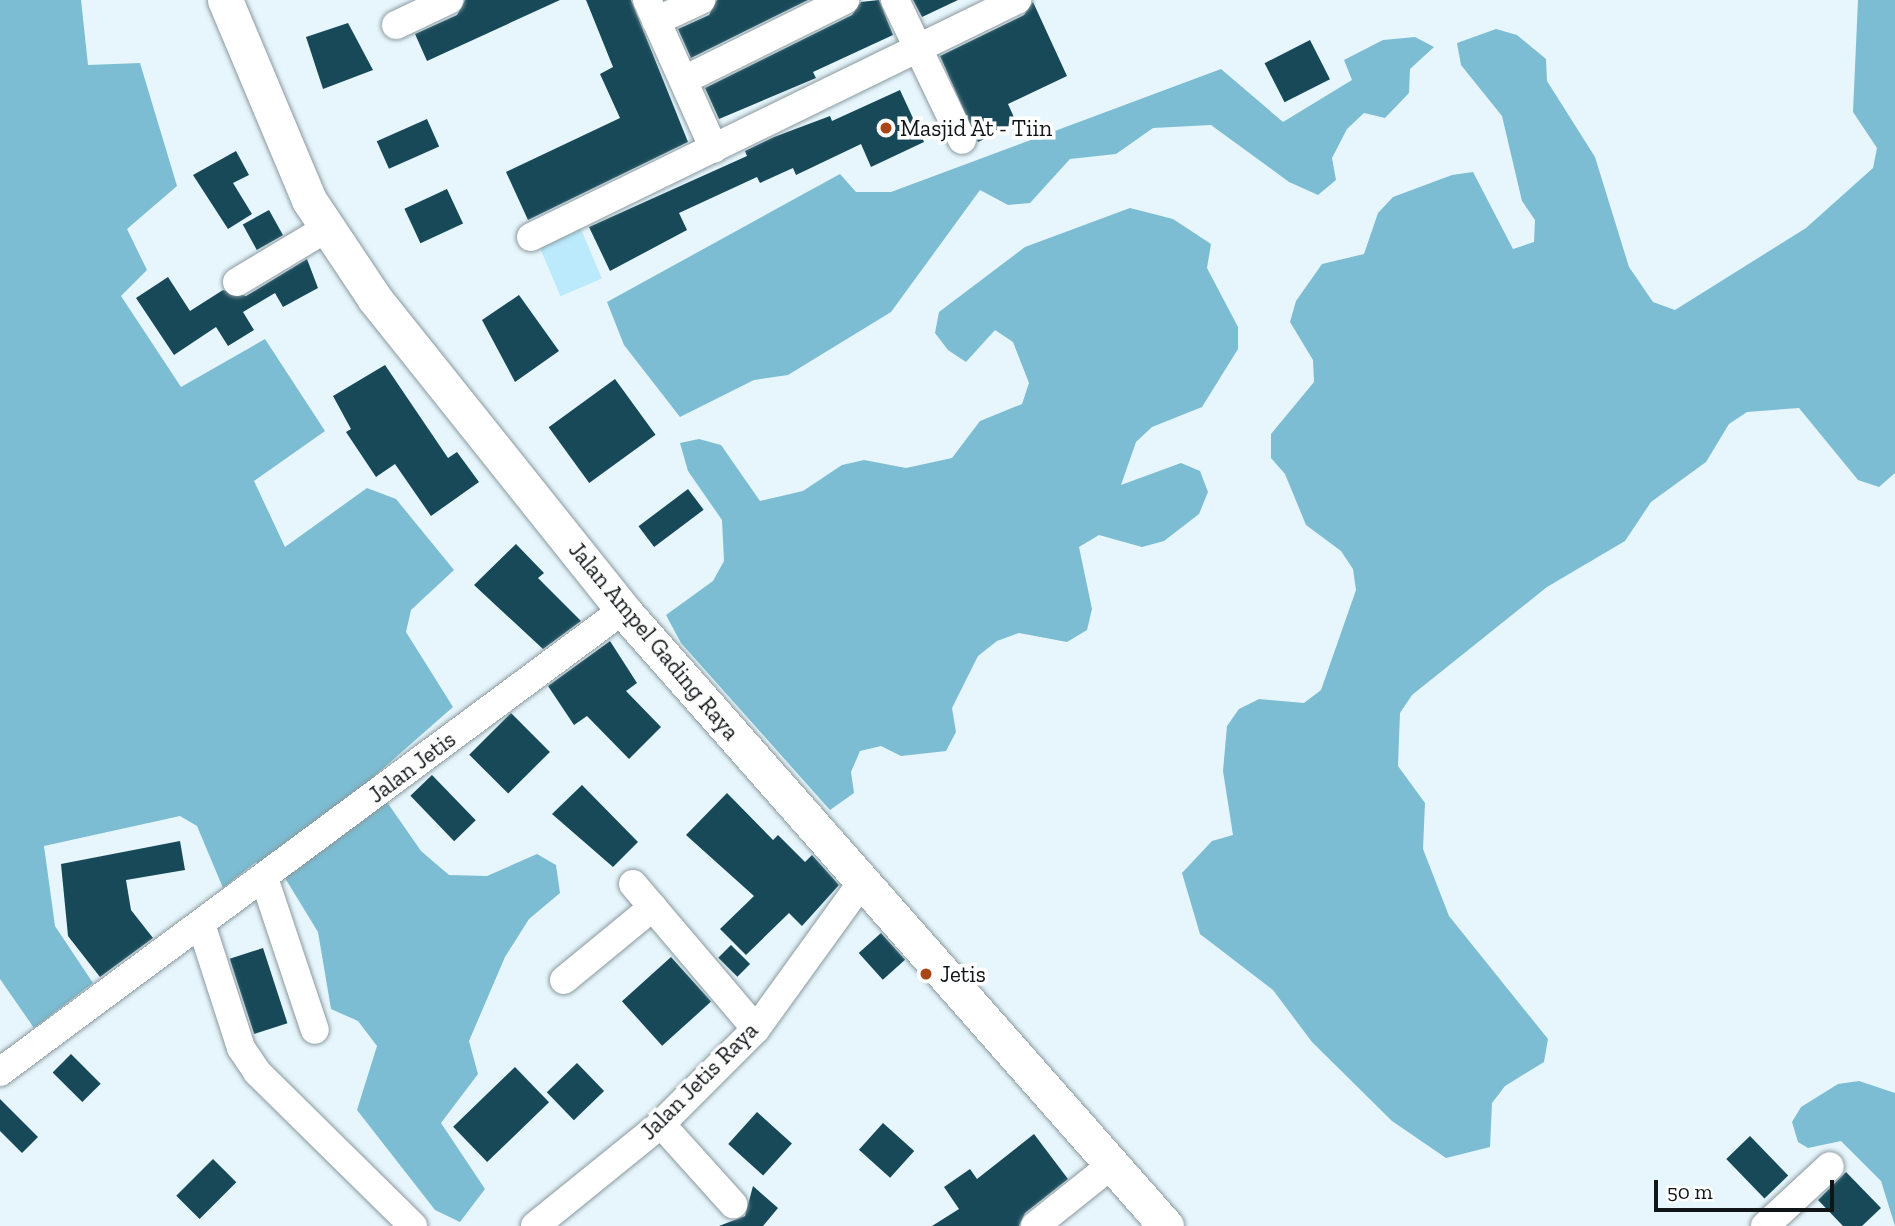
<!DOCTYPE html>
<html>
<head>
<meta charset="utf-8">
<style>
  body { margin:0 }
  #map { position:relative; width:1895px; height:1226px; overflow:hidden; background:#e6f6fc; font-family:"Zilla Slab",serif }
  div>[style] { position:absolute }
  .green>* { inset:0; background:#baeafb; transform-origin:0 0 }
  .forest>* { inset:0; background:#7cbdd3 }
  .building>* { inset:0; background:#174959; transform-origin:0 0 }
  .roads { filter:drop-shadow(0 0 2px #8a999e) drop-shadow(0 0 2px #8a999e) }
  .minor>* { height:28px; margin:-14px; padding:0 14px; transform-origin:14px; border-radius:14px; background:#fff }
  .major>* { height:35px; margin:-17.5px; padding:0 17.5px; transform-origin:17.5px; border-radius:17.5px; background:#fff }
  .dots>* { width:19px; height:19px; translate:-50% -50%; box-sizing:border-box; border:4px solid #fff; border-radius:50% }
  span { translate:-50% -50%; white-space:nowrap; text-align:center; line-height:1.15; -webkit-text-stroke:7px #fff; paint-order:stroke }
  .poi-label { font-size:23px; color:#101517 }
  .left { translate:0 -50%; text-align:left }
  .street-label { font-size:23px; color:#101517 }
  .scale { position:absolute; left:1654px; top:1180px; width:180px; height:32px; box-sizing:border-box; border:4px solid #101517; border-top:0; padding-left:9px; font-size:21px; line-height:24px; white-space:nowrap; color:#101517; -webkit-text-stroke:5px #fff; paint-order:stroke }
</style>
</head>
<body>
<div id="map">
  <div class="green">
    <i style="left:580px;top:227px;width:56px;height:45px;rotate:67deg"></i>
  </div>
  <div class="forest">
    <i style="clip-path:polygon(0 0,81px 0,88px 65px,140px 63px,177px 186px,127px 229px,147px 270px,121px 296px,181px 387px,265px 339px,325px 431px,254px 481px,285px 547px,367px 488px,396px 499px,454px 570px,411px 610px,406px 632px,453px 707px,371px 779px,421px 851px,449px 875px,487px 876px,537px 854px,556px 865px,560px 893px,529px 919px,505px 957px,469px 1041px,478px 1074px,441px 1123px,485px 1189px,460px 1222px,435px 1210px,357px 1110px,377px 1046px,358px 1021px,331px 1009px,318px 932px,285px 878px,256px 862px,223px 888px,197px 826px,180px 816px,44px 846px,55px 926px,93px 983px,34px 1028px,0 979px)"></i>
    <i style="clip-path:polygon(1858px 0,1895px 0,1895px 473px,1879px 487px,1858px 480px,1799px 408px,1747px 412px,1729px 424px,1706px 462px,1651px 502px,1625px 541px,1547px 587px,1412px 695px,1400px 713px,1398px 766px,1425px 803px,1423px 849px,1449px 916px,1548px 1039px,1544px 1062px,1505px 1086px,1492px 1103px,1490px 1147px,1446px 1158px,1392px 1121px,1312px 1042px,1273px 990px,1200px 934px,1182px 873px,1212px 841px,1233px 835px,1223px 771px,1227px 726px,1239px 709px,1259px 699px,1304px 703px,1321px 690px,1356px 590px,1353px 569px,1341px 551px,1306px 525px,1285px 474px,1271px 458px,1271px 434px,1314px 382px,1313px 360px,1290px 322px,1296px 301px,1322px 264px,1364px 254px,1378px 213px,1393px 197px,1452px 175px,1473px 172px,1513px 249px,1534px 242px,1535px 220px,1522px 201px,1502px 116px,1461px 65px,1457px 43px,1496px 29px,1517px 35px,1546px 59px,1547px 81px,1595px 157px,1629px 267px,1653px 302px,1675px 310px,1806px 228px,1873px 168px,1877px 148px,1853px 112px)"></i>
    <i style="clip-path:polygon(1415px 37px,1434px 47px,1410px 69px,1409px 93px,1385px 118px,1364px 113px,1347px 129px,1332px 158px,1336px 180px,1318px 195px,1289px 182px,1211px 125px,1153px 128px,1116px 154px,1070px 159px,1030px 203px,1008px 205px,980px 190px,891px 312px,788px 375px,754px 380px,680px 417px,624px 345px,607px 302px,840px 174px,856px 192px,891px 192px,1221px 69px,1283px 122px,1352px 80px,1344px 60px,1383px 40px)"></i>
    <i style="clip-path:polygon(1130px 208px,1173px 219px,1211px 244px,1207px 268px,1238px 327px,1238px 349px,1202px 407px,1152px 427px,1136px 442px,1121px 485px,1181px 463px,1200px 471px,1208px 492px,1199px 514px,1164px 541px,1142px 547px,1099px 535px,1079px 547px,1092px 609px,1087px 630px,1067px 642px,1019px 633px,997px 641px,978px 656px,952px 708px,956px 732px,946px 751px,901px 756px,881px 746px,860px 751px,851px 772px,854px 793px,830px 810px,681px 643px,666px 615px,713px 581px,724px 561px,722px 520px,688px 471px,680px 443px,699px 439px,721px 445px,760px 501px,803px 491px,842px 465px,864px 460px,906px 468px,952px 458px,980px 421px,1022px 404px,1029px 383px,1013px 342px,995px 330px,966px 362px,948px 350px,935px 333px,939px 312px,1025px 247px)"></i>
    <i style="clip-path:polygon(1859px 1081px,1895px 1093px,1895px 1226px,1881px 1181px,1841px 1141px,1808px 1148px,1798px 1142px,1792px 1122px,1801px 1107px,1838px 1084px)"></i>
  </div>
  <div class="building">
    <i style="clip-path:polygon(465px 0,560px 0,427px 61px,415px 34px,457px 15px)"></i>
    <i style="clip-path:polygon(586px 0,631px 0,688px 142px,528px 220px,506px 172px,620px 118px,600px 74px,613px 67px)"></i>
    <i style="clip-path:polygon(717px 0,808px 0,691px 58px,678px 29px,709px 15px)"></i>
    <i style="clip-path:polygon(879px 0,893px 35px,813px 72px,816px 78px,719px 119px,705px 88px,852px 15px,861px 2px)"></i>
    <i style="clip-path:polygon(913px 0,958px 0,922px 17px)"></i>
    <i style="clip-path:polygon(1033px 2px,1067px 76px,1008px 104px,1017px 124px,978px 142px,940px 56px,1024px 15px)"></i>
    <i style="clip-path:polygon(348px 23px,373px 70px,323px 89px,306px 37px)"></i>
    <i style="left:1310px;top:40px;width:44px;height:51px;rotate:63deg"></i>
    <i style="clip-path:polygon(900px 90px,924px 142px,871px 167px,861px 144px,796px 175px,793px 168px,760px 183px,757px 177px,679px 213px,687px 230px,610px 271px,589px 227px,747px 156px,745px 151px,774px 137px,830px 116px,832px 121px)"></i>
    <i style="left:427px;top:119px;width:30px;height:55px;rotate:66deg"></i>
    <i style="clip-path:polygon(236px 151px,249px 175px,233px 183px,252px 214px,228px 229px,193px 175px)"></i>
    <i style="left:447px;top:189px;width:38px;height:47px;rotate:65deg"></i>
    <i style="left:269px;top:210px;width:29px;height:30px;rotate:61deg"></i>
    <i style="clip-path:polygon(307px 259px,318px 288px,283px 307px,275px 293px,243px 312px,254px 330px,228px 346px,216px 327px,174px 355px,136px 298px,168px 277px,190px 311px,223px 290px,246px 296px)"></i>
    <i style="clip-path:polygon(519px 295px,559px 351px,515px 382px,482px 320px)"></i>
    <i style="clip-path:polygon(385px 365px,448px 458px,457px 452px,479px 482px,431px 516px,395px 464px,376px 477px,346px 432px,351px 429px,333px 396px)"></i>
    <i style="left:615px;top:379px;width:69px;height:82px;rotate:54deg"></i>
    <i style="left:688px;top:489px;width:26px;height:62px;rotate:53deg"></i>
    <i style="clip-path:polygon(516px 544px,544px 573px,538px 578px,581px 621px,543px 649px,474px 585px)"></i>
    <i style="clip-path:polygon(610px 641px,637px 683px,626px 691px,661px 727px,629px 759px,587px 716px,574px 725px,548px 686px)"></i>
    <i style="left:511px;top:713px;width:55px;height:59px;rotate:45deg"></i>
    <i style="left:432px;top:775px;width:63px;height:30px;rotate:46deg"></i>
    <i style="clip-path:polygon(582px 785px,638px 842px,613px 867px,552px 814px)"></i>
    <i style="clip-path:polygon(727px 793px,773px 840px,778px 835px,805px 862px,812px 855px,839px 885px,802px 926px,789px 913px,746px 955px,720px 929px,754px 896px,686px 835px)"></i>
    <i style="clip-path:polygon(180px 841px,185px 870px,126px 880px,131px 910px,153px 938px,100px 977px,68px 936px,61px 864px)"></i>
    <i style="left:881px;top:933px;width:36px;height:30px;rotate:48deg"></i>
    <i style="left:731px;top:945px;width:27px;height:18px;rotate:45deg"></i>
    <i style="left:263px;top:948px;width:79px;height:35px;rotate:72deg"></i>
    <i style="left:671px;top:957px;width:60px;height:66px;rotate:48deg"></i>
    <i style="left:71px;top:1054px;width:42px;height:26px;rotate:45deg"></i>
    <i style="left:577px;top:1063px;width:39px;height:42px;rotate:46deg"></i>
    <i style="left:515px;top:1067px;width:49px;height:86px;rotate:46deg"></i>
    <i style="clip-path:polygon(0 1099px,38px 1137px,22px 1153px,0 1131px)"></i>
    <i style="left:757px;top:1112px;width:47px;height:43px;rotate:42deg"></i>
    <i style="left:883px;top:1123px;width:42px;height:36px;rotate:42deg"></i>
    <i style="clip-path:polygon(1034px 1134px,1068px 1179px,1025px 1213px,1019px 1226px,932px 1226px,959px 1209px,944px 1187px,970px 1169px,977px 1179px)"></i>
    <i style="left:1750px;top:1136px;width:55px;height:33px;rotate:46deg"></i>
    <i style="left:213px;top:1159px;width:33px;height:52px;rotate:45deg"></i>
    <i style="clip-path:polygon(1846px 1172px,1881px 1208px,1862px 1226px,1843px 1226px,1818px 1200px)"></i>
    <i style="clip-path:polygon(753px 1186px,778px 1208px,763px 1226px,719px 1226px,745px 1216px)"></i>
  </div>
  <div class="roads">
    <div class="minor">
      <i style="left:647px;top:0;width:163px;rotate:65.8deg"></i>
      <i style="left:895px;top:0;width:155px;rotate:64.4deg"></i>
      <i style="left:656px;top:21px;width:50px;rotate:-25deg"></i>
      <i style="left:396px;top:25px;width:59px;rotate:-25.3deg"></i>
      <i style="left:684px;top:80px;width:180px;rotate:-26.4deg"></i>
      <i style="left:531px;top:237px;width:541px;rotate:-26deg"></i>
      <i style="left:237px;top:282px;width:105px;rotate:-31deg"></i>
      <i style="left:264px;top:878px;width:160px;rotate:71.5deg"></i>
      <i style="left:633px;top:884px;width:190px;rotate:49.7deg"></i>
      <i style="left:201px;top:924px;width:130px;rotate:72.1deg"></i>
      <i style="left:241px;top:1048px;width:29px;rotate:56deg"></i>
      <i style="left:257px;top:1072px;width:219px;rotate:44.6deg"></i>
      <i style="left:564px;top:980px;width:115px;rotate:-39.4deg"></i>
      <i style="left:0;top:1072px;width:776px;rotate:-36.56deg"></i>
      <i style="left:661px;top:1124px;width:108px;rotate:48deg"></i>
      <i style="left:535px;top:1226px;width:162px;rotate:-39deg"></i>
      <i style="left:661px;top:1124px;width:134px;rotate:-45deg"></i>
      <i style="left:756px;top:1029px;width:185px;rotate:-54.2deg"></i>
      <i style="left:1035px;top:1226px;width:101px;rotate:-38.6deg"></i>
      <i style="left:1765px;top:1226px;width:88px;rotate:-42.7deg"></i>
    </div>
    <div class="major">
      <i style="left:225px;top:0;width:217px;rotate:67.2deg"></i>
      <i style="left:309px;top:200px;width:119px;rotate:56.3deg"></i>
      <i style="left:375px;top:299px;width:398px;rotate:51.4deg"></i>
      <i style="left:623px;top:610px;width:821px;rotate:48.6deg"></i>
    </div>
  </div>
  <div class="dots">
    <i style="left:886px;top:128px;background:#aa4517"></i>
    <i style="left:926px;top:974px;background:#aa4517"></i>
  </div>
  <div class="poi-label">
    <span class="left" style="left:900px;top:128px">Masjid At - Tiin</span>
    <span class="left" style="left:940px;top:974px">Jetis</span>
  </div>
  <div class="street-label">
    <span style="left:654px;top:641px;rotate:50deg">Jalan Ampel Gading Raya</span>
    <span style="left:412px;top:767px;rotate:-37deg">Jalan Jetis</span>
    <span style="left:699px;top:1081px;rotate:-45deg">Jalan Jetis Raya</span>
  </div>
  <div class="scale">50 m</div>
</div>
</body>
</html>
